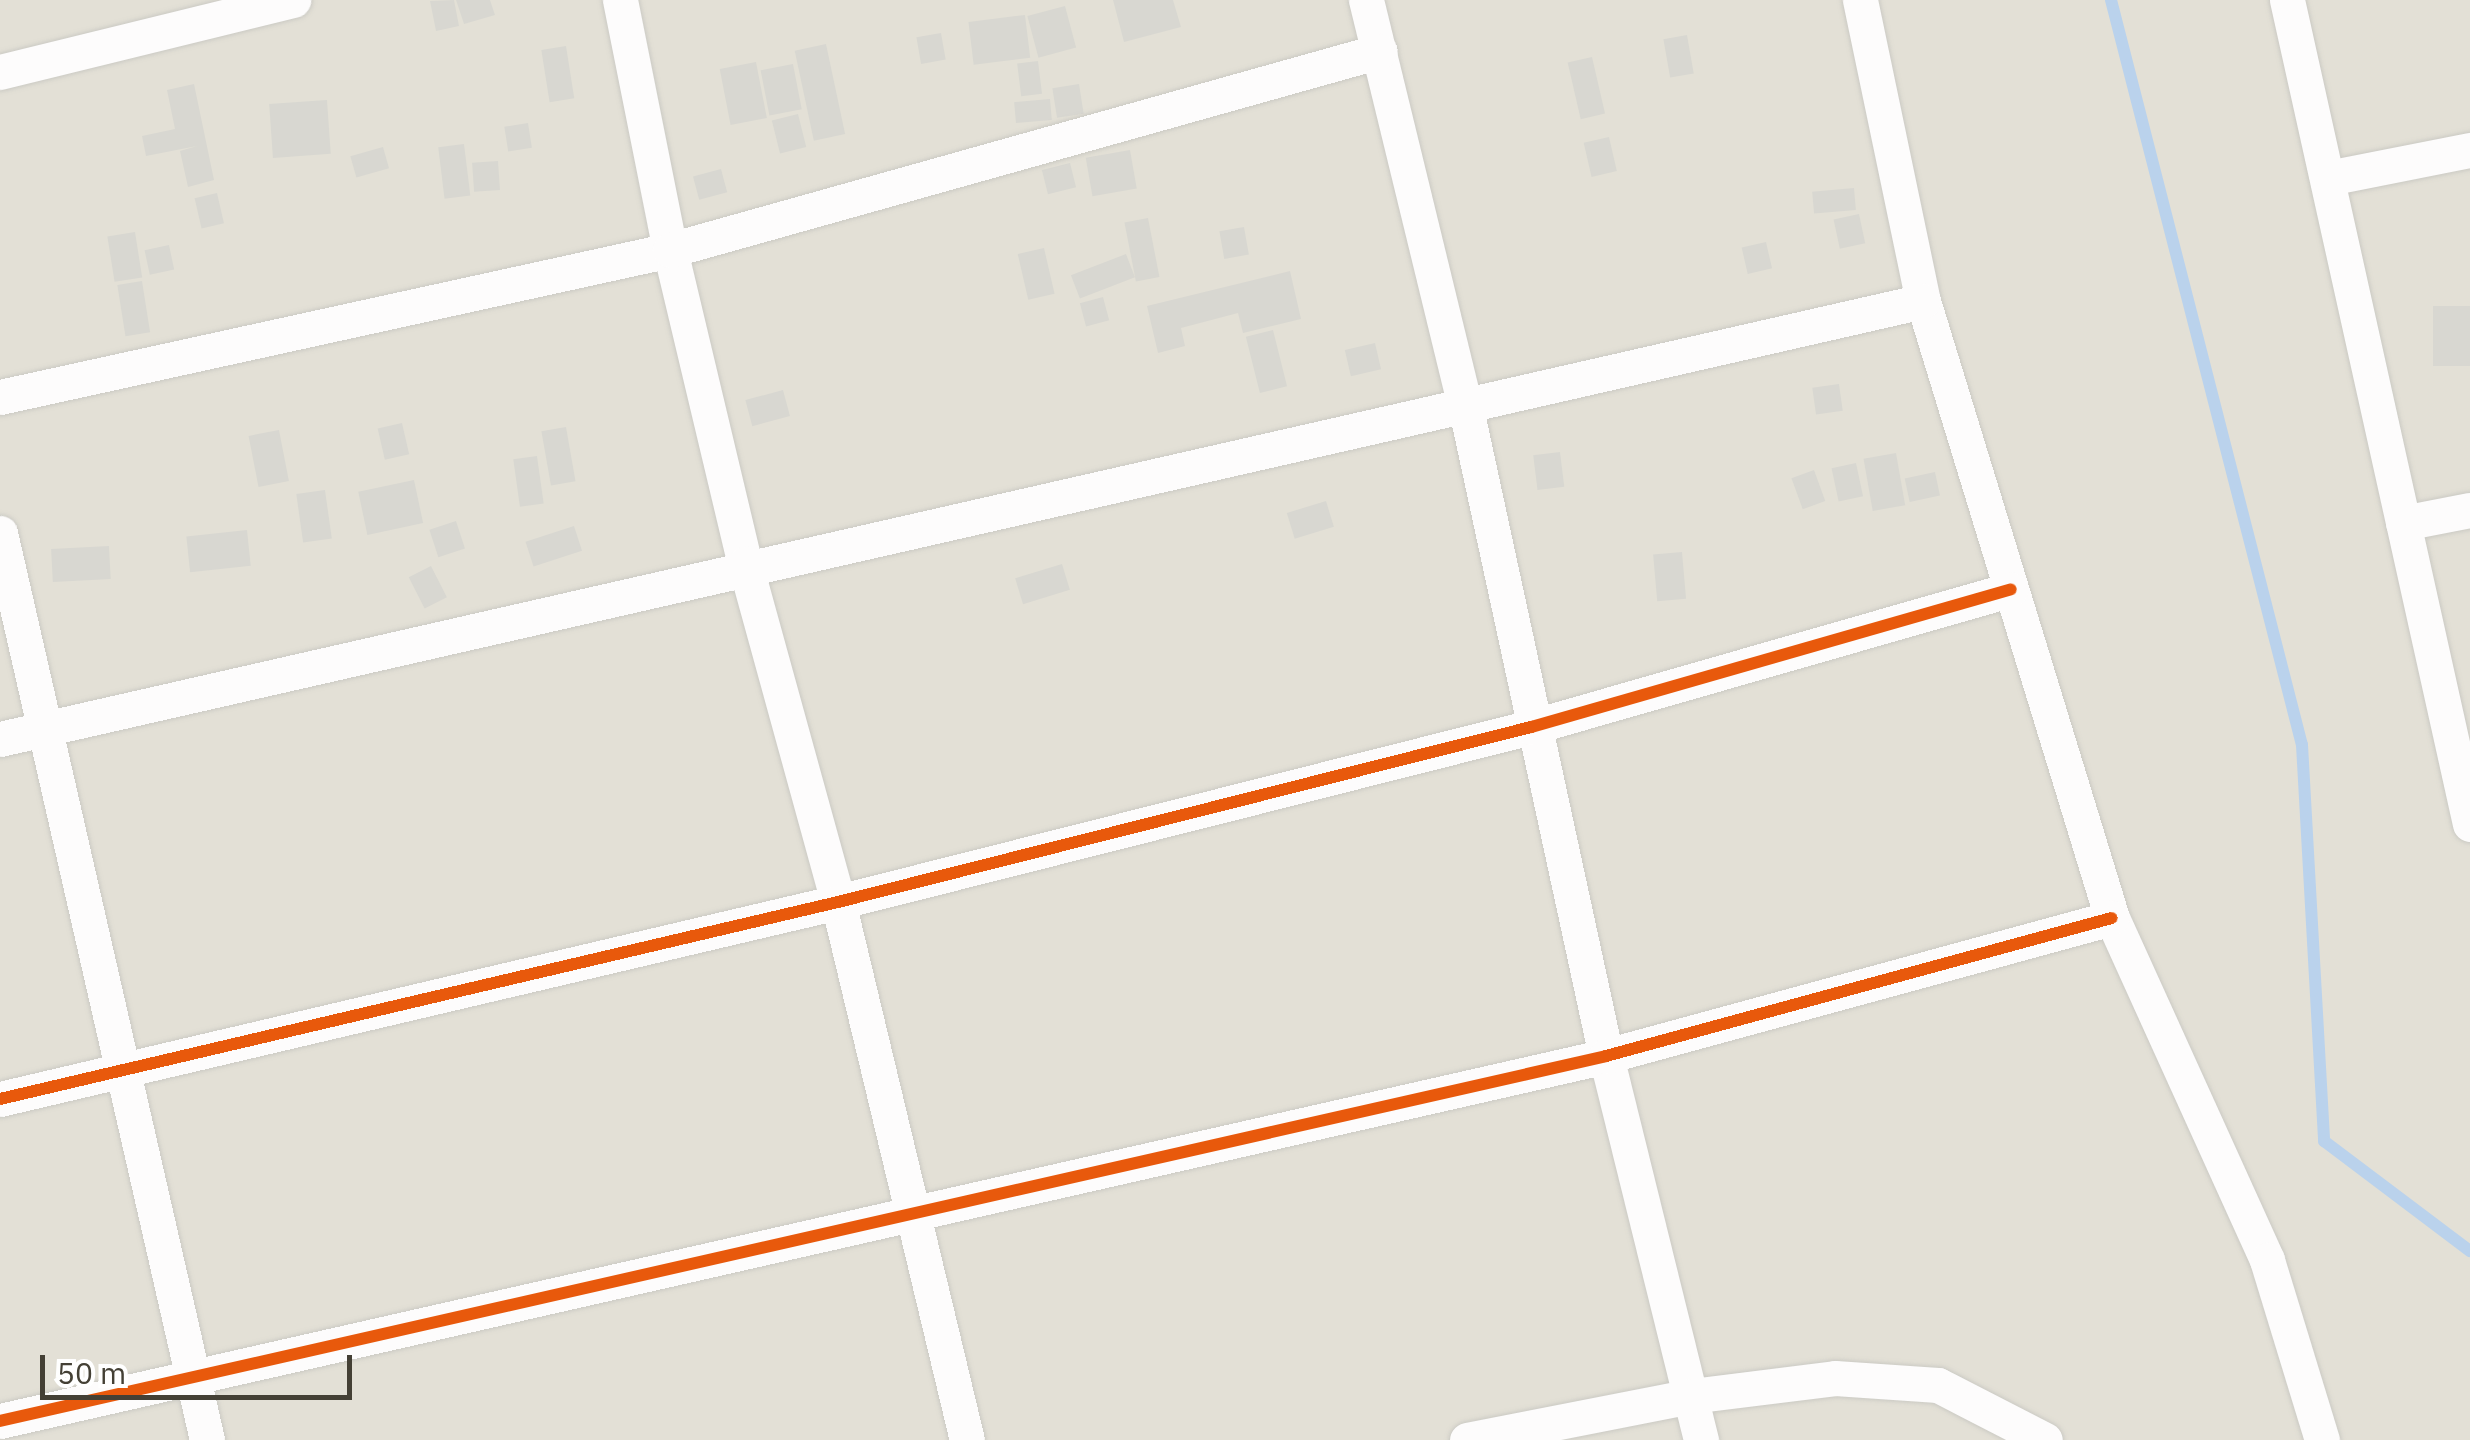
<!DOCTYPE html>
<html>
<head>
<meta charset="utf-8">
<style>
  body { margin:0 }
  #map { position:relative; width:2470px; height:1440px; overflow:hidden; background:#efeee8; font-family:"IBM Plex Sans",sans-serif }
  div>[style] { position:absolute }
  .residential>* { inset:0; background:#e3e0d6; transform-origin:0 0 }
  .stream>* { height:12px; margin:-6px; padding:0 6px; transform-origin:6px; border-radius:6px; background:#bad2ec }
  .building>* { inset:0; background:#d8d7d1; transform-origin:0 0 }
  .roads { filter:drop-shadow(0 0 2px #cbcac4) drop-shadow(0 0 2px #cbcac4) }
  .street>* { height:35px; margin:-17.5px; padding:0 17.5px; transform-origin:17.5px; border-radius:17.5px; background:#fdfcfc }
  .cycleway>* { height:12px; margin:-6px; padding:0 6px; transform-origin:6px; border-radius:6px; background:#e8590c }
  span { translate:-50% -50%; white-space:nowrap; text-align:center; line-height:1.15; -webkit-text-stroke:8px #fff; paint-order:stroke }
  .scale { position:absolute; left:40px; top:1355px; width:312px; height:45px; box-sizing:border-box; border:5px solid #444035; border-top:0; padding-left:12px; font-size:30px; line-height:35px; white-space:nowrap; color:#444035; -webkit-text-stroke:8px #fff; paint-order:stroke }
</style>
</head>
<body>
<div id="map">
  <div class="residential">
    <i style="left:0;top:0;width:2470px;height:1440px"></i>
  </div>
  <div class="stream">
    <i style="left:2111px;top:0;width:769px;rotate:75.62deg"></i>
    <i style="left:2302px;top:745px;width:397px;rotate:86.8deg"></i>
    <i style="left:2324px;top:1141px;width:183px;rotate:37deg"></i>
  </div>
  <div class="building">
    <i style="clip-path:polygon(454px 0,459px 26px,436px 31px,430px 1px)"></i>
    <i style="clip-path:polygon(456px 0,490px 0,495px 15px,464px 24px)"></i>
    <i style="clip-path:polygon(1113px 0,1173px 0,1181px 27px,1124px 42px)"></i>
    <i style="left:1065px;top:6px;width:43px;height:39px;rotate:75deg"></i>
    <i style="left:1025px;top:15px;width:43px;height:57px;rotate:83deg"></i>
    <i style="left:941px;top:33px;width:27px;height:25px;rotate:80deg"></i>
    <i style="left:1687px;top:35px;width:39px;height:24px;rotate:80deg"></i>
    <i style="left:826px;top:44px;width:92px;height:32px;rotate:78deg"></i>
    <i style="left:566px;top:46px;width:53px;height:25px;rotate:81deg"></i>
    <i style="left:1592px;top:57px;width:58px;height:25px;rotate:77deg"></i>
    <i style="left:1038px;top:61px;width:33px;height:21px;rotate:83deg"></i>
    <i style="left:756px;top:62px;width:57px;height:37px;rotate:79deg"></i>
    <i style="left:793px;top:64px;width:46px;height:33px;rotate:79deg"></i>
    <i style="clip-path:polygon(194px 84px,214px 180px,188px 187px,180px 151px,197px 146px,146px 156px,142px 136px,175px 129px,167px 90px)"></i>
    <i style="left:1079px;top:84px;width:30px;height:27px;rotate:81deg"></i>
    <i style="left:1050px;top:99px;width:21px;height:36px;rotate:85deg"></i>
    <i style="left:327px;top:100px;width:54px;height:58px;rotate:86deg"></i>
    <i style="left:798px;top:114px;width:34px;height:27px;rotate:76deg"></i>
    <i style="left:528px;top:123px;width:25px;height:24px;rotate:81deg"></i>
    <i style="left:1609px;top:137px;width:35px;height:26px;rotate:77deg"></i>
    <i style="left:464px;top:144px;width:52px;height:26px;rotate:83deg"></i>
    <i style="left:383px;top:147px;width:22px;height:34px;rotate:74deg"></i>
    <i style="left:1130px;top:150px;width:39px;height:45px;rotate:80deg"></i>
    <i style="left:498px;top:161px;width:29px;height:26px;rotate:86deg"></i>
    <i style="left:1070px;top:163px;width:25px;height:29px;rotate:76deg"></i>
    <i style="left:721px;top:169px;width:24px;height:29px;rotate:75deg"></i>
    <i style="left:1854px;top:188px;width:22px;height:42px;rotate:85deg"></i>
    <i style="left:217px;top:193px;width:31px;height:23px;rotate:77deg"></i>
    <i style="left:1859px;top:214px;width:30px;height:26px;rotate:78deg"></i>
    <i style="left:1148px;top:218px;width:60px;height:24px;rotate:79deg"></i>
    <i style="left:1244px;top:227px;width:28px;height:25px;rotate:80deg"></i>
    <i style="left:135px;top:232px;width:46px;height:28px;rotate:81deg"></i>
    <i style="left:1766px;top:242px;width:27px;height:25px;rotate:77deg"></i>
    <i style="left:169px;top:245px;width:25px;height:25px;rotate:78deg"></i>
    <i style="left:1044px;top:248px;width:47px;height:27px;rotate:77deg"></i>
    <i style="left:1126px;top:254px;width:25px;height:59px;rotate:69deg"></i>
    <i style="clip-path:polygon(1290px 271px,1301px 319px,1243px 333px,1238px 313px,1181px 328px,1185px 346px,1158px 353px,1147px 306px)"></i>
    <i style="left:142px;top:281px;width:52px;height:25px;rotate:81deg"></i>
    <i style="left:1103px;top:297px;width:24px;height:24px;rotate:75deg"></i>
    <i style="left:2470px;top:306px;width:60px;height:37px;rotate:90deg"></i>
    <i style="left:1273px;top:330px;width:58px;height:28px;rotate:76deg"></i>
    <i style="left:1375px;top:343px;width:27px;height:31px;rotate:77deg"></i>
    <i style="left:1839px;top:384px;width:27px;height:27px;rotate:82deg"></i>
    <i style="left:783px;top:390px;width:27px;height:39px;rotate:75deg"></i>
    <i style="left:402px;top:423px;width:32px;height:25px;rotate:77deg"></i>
    <i style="left:566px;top:427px;width:55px;height:25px;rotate:80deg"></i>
    <i style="left:279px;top:430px;width:52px;height:31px;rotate:79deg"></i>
    <i style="left:1560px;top:452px;width:35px;height:27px;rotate:83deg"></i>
    <i style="left:1896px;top:453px;width:53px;height:33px;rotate:80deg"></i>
    <i style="left:537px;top:456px;width:48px;height:24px;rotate:82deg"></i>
    <i style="left:1856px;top:463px;width:34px;height:25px;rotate:78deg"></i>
    <i style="left:1814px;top:470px;width:33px;height:24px;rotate:70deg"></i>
    <i style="left:1935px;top:472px;width:24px;height:31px;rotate:78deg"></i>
    <i style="left:414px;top:480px;width:44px;height:57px;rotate:78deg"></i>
    <i style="left:325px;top:490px;width:49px;height:29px;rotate:82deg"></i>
    <i style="left:1326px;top:501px;width:27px;height:41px;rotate:73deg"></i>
    <i style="left:456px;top:521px;width:29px;height:28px;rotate:72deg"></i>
    <i style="left:574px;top:526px;width:26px;height:51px;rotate:72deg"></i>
    <i style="left:247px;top:530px;width:36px;height:61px;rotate:84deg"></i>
    <i style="left:109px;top:546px;width:33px;height:58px;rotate:87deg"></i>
    <i style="left:1682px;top:552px;width:47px;height:29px;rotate:85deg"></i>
    <i style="left:1062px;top:564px;width:27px;height:49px;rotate:73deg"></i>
    <i style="left:431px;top:566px;width:35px;height:25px;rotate:63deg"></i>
  </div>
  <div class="roads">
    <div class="street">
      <i style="left:620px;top:0;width:255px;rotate:78.7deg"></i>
      <i style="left:670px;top:250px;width:323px;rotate:76.6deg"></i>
      <i style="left:745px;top:564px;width:351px;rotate:74.6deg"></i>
      <i style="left:838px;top:902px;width:553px;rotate:76.52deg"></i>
      <i style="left:1366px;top:0;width:421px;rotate:76.3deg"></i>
      <i style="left:1466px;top:409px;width:662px;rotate:77.79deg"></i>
      <i style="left:1606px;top:1056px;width:396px;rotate:76.1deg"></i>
      <i style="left:1860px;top:0;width:308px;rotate:78.2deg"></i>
      <i style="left:1923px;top:301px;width:645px;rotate:72.97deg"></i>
      <i style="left:2112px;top:918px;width:375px;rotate:65.6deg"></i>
      <i style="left:2267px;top:1260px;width:188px;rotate:73deg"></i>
      <i style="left:2287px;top:0;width:844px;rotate:77.48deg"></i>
      <i style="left:0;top:72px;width:302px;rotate:-13.8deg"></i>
      <i style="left:2328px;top:178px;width:145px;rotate:-11.2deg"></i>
      <i style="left:0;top:397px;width:686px;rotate:-12.37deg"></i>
      <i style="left:670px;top:250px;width:737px;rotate:-15.66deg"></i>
      <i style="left:2403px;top:523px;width:68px;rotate:-11deg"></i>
      <i style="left:0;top:533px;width:930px;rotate:77.14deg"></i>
      <i style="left:0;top:739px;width:1972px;rotate:-12.83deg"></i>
      <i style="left:0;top:1099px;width:861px;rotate:-13.23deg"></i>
      <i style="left:838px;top:902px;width:715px;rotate:-14.17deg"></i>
      <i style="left:1531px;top:727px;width:499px;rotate:-16deg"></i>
      <i style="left:0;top:1421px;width:1647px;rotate:-12.8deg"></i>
      <i style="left:1606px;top:1056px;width:524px;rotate:-15.26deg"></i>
      <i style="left:1467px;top:1440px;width:228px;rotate:-11.1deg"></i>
      <i style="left:1691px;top:1396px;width:145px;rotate:-7.1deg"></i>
      <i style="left:1835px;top:1378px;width:103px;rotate:3.9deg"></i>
      <i style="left:1938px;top:1385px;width:120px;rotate:27.2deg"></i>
    </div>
  </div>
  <div class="cycleway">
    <i style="left:0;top:1099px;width:861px;rotate:-13.23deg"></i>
    <i style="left:838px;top:902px;width:715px;rotate:-14.17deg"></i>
    <i style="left:1531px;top:727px;width:499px;rotate:-16deg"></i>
    <i style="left:0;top:1421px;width:1647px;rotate:-12.8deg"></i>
    <i style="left:1606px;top:1056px;width:524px;rotate:-15.26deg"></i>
  </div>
  <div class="scale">50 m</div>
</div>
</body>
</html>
